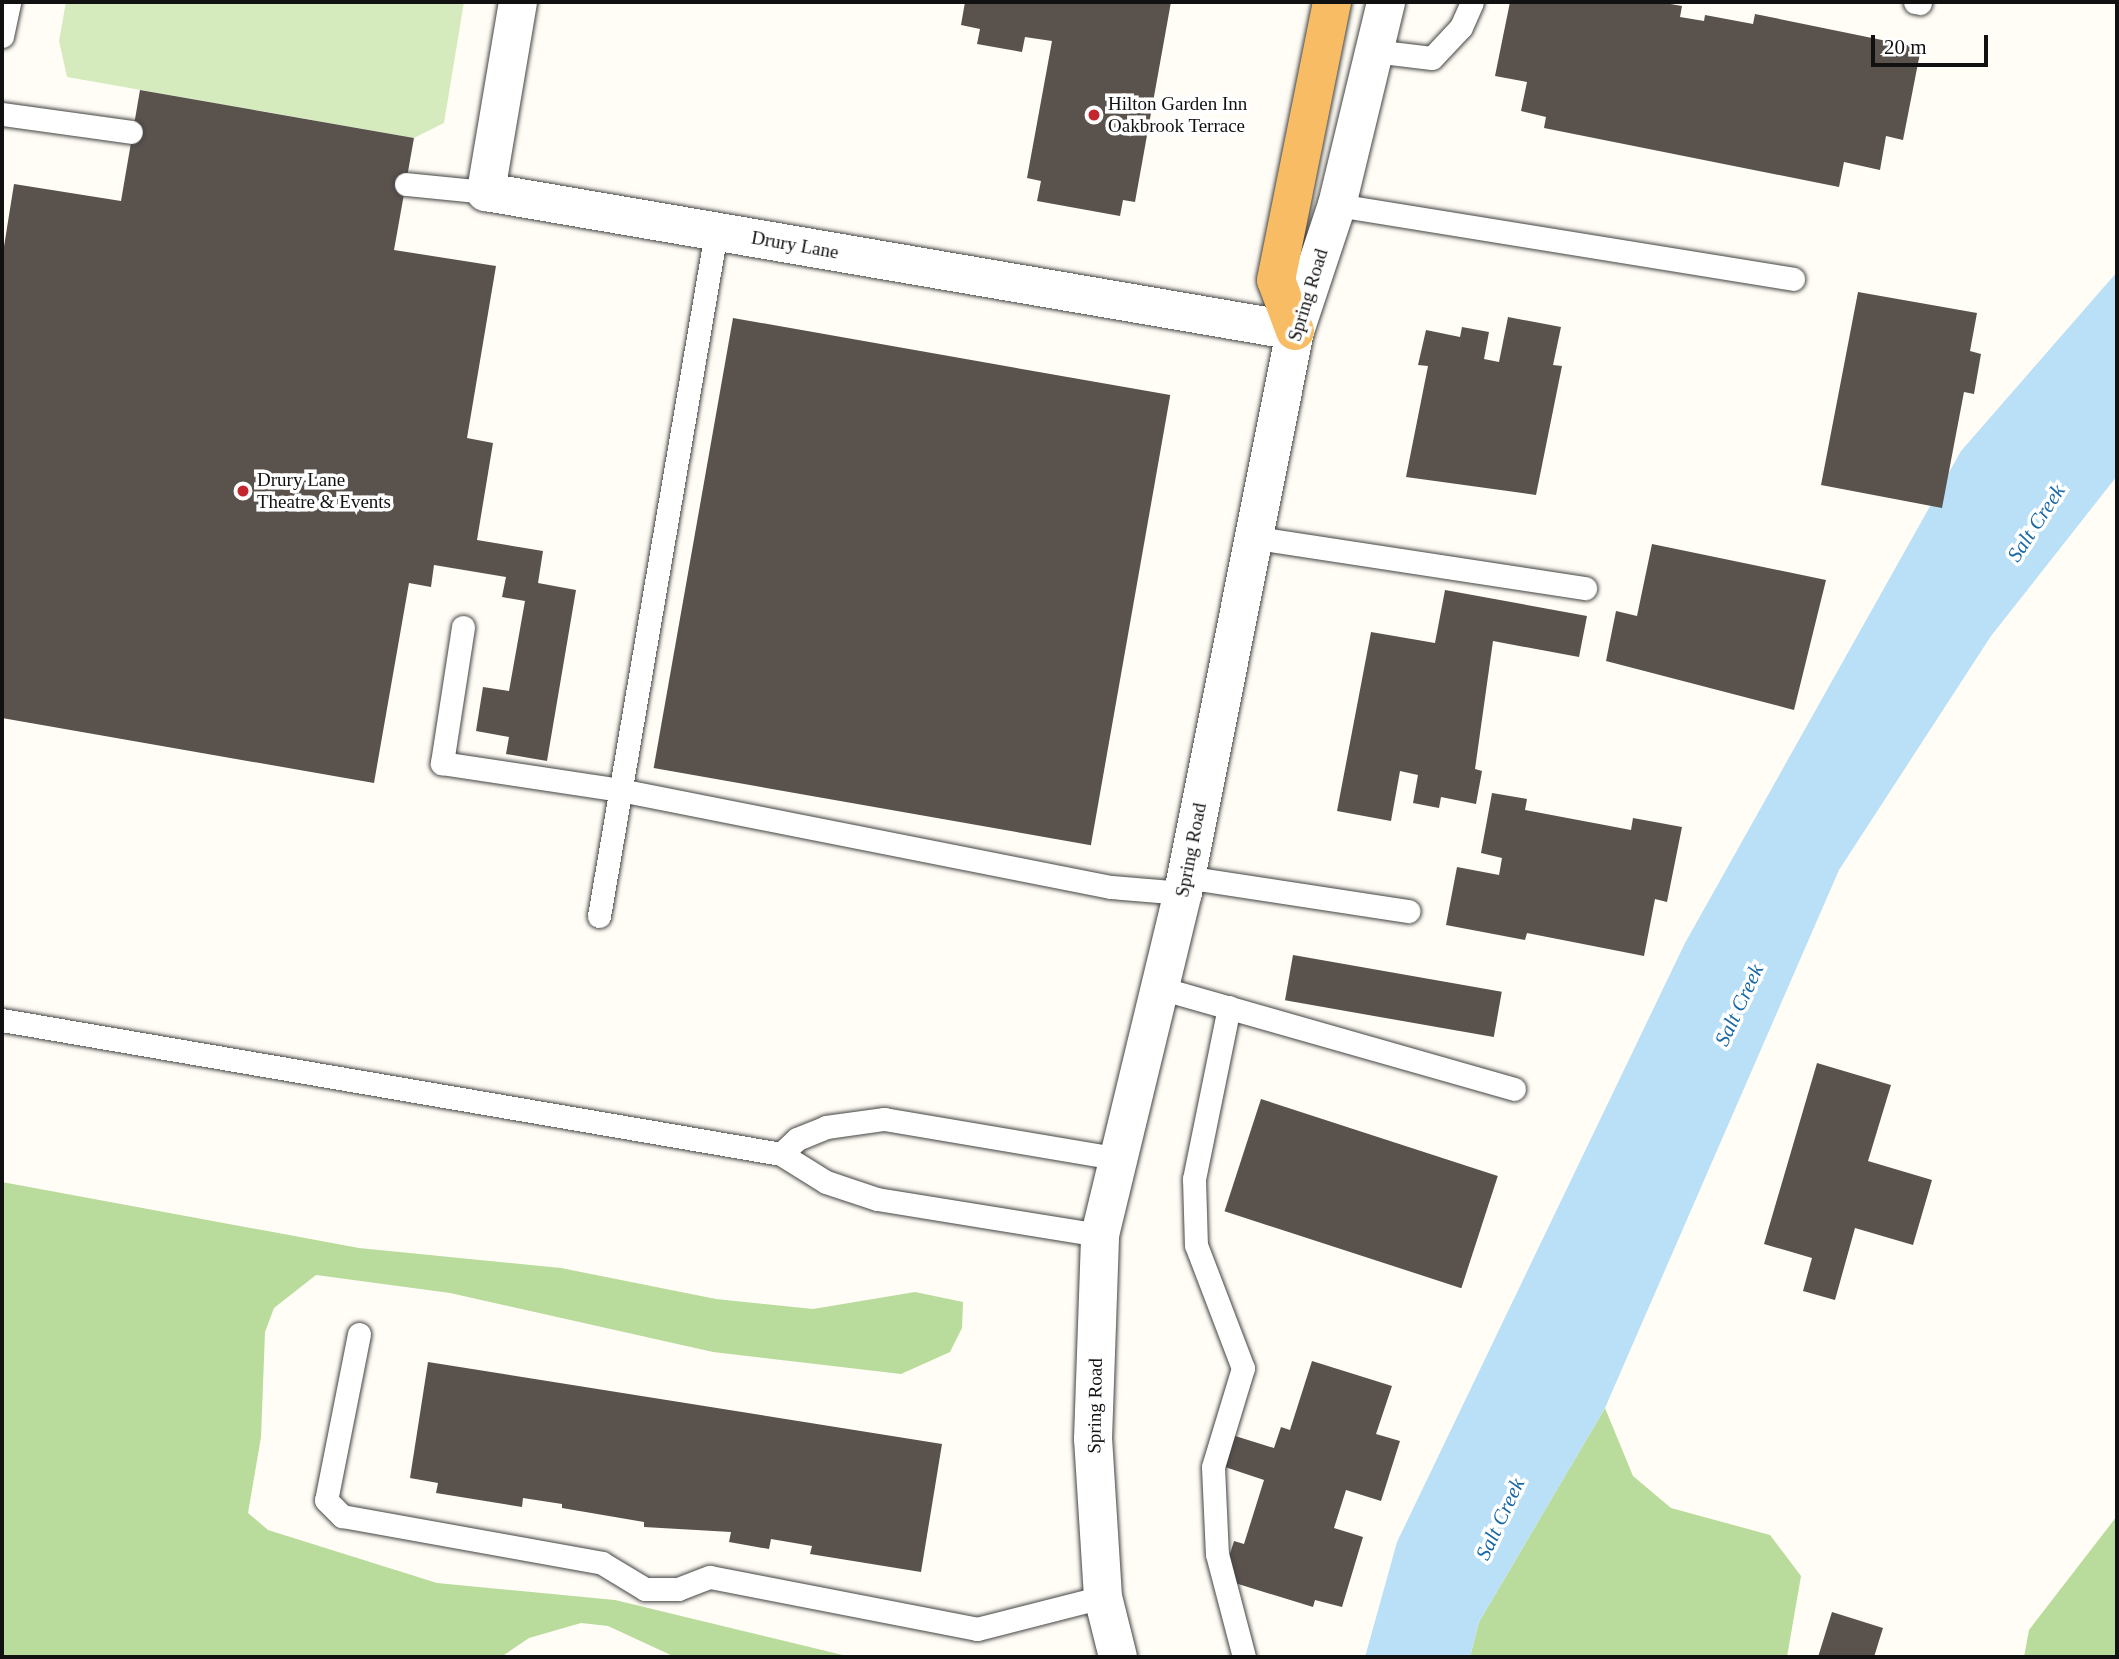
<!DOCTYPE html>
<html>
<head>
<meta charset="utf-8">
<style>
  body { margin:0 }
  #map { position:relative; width:2119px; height:1659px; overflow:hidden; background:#fffdf5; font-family:"Times New Roman",serif }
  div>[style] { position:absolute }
  .green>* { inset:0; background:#d5ebbd }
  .forest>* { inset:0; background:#b9dc9c }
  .water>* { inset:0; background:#b9e0f7 }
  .building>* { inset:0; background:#5a524d; transform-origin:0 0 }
  .roads { filter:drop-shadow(0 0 2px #444) drop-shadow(0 0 2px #444) }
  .service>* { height:23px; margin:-11.5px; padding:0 11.5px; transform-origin:11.5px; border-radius:11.5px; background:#fff }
  .minor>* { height:38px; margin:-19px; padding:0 19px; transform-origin:19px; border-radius:19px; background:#fff }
  .tertiary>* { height:38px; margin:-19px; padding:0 19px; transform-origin:19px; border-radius:19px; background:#fff }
  .trunk>* { height:38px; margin:-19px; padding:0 19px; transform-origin:19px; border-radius:19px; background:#f7bc64 }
  .dots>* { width:19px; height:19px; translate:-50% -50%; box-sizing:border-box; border:4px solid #fff; border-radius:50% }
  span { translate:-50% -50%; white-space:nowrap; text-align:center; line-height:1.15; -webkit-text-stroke:7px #fff; paint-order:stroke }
  .poi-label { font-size:19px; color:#111 }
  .left { translate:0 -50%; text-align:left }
  .street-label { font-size:19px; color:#111 }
  .water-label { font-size:21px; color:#1768a6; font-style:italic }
  .frame { position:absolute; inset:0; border:4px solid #111; pointer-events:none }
  .scale { position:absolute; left:1871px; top:35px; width:117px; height:32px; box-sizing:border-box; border:4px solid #111; border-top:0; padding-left:9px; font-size:21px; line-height:24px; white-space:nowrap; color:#111; -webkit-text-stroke:5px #fff; paint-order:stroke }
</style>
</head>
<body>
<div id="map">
  <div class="green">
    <i style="clip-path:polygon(66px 2px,464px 2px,444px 123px,414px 138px,67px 77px,59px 41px)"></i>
  </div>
  <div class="forest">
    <i style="clip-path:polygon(2px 1182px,359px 1248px,561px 1268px,716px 1299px,813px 1309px,915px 1292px,963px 1302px,962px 1328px,950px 1352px,901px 1374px,713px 1352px,450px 1293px,316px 1275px,274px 1308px,265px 1332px,261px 1437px,248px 1513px,268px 1530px,437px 1583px,615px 1600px,851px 1657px,675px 1657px,608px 1626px,581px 1623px,529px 1638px,501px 1657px,2px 1657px)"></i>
    <i style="clip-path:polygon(1605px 1408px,1633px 1476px,1671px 1508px,1770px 1535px,1801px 1576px,1787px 1657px,1470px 1657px,1479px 1622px)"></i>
    <i style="clip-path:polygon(2117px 1516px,2117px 1657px,2024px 1657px,2029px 1630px)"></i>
  </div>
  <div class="water">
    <i style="clip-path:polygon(2117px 272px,2117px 476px,1991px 636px,1839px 870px,1605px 1408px,1479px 1622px,1470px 1657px,1365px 1657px,1397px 1542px,1685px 943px,1961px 451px)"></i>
  </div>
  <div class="building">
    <i style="clip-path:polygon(965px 2px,1171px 2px,1135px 202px,1123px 200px,1120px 216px,1037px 201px,1041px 181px,1027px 178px,1052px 41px,1025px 37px,1022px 52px,977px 44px,980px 29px,961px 25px)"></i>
    <i style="clip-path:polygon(1510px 2px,1659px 2px,1682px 6px,1680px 17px,1704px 21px,1705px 15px,1753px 24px,1755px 14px,1921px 48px,1903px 140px,1886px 136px,1880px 170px,1844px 162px,1839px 187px,1544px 128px,1546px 117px,1521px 111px,1527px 82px,1495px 76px)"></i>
    <i style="clip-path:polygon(140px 90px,414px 138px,394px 250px,496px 266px,467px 438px,493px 443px,477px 540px,543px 551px,538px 583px,576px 590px,547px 761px,506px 754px,509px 737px,476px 731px,483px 687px,509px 691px,525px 601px,502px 597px,506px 577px,434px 565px,431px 587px,409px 583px,374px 783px,2px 718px,2px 259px,14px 184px,121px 201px)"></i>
    <i style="clip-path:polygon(1858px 292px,1977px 313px,1970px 351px,1981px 354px,1974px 394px,1964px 392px,1942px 508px,1821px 485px)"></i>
    <i style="clip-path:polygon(1508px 317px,1561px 327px,1553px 365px,1562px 366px,1536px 495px,1406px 477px,1428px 366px,1418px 365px,1426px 330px,1460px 337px,1462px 327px,1489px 332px,1484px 359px,1499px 362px)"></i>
    <i style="left:733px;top:318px;width:444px;height:457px;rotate:10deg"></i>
    <i style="clip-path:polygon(1652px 544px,1826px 580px,1794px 710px,1606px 661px,1616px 611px,1637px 616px)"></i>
    <i style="clip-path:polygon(1445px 590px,1587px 616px,1579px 657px,1493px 641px,1475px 769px,1482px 771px,1476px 804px,1441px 797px,1439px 808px,1413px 803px,1418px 775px,1400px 771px,1391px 821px,1337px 811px,1371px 632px,1435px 643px)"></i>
    <i style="clip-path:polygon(1492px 793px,1527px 799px,1525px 810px,1631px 830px,1633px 818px,1682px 827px,1667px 902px,1655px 899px,1644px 956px,1527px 933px,1525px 940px,1446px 925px,1457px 867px,1499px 875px,1502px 858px,1481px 853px)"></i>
    <i style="left:1293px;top:955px;width:212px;height:46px;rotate:10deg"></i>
    <i style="clip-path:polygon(1817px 1063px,1891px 1085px,1868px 1161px,1932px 1180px,1913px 1245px,1855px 1228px,1835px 1300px,1803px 1291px,1812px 1258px,1764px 1244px)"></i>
    <i style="left:1261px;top:1099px;width:249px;height:118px;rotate:18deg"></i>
    <i style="clip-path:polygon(1312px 1361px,1392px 1386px,1376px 1434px,1400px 1441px,1381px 1501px,1346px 1490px,1334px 1528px,1363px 1537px,1342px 1607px,1315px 1600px,1313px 1607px,1222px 1579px,1234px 1541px,1244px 1544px,1264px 1480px,1222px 1466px,1232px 1435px,1274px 1448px,1281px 1427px,1290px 1430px)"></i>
    <i style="clip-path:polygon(428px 1362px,942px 1444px,921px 1572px,810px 1554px,812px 1546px,771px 1539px,769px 1549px,729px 1542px,731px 1532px,644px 1527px,644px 1522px,562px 1508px,562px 1504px,523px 1498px,522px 1507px,436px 1493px,438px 1483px,410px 1478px)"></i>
    <i style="clip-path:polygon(1832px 1612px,1883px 1628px,1874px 1657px,1818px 1657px)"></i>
  </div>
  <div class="roads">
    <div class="service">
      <i style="left:1915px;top:2px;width:5px;rotate:11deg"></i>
      <i style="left:2px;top:36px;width:35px;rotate:-78deg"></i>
      <i style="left:1374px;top:51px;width:58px;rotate:6.9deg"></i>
      <i style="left:1432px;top:58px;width:42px;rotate:-46.9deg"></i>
      <i style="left:1461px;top:27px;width:27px;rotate:-66deg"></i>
      <i style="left:2px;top:114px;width:130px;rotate:7.9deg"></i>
      <i style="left:406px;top:184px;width:80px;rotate:5.7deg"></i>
      <i style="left:1337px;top:205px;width:462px;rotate:9.2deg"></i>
      <i style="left:1251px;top:537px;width:338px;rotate:8.7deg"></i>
      <i style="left:463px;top:627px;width:138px;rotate:98.8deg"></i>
      <i style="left:442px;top:763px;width:180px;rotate:8.6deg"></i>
      <i style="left:620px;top:790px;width:500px;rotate:11.18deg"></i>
      <i style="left:1111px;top:887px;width:72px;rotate:4.8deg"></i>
      <i style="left:1186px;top:877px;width:225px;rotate:8.7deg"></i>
      <i style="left:599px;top:916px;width:694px;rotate:-80.29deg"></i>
      <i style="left:1160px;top:988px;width:368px;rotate:15.9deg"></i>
      <i style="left:1229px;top:1007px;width:176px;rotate:101.5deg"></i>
      <i style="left:1194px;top:1179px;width:66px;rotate:88.3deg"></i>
      <i style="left:1196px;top:1245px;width:132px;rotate:69.1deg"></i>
      <i style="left:1243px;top:1368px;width:103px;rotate:106.9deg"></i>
      <i style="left:1213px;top:1467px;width:87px;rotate:87.4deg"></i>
      <i style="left:1217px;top:1554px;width:106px;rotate:75.3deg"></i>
      <i style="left:2px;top:1020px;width:790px;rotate:9.76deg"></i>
      <i style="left:781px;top:1154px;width:53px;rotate:31.9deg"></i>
      <i style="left:826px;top:1182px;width:54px;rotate:18.4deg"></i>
      <i style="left:877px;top:1199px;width:226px;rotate:9.2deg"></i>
      <i style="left:781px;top:1154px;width:22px;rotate:-43deg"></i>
      <i style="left:797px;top:1139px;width:31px;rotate:-22deg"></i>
      <i style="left:826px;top:1127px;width:59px;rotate:-7.9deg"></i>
      <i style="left:884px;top:1119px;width:234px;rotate:9.6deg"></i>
      <i style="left:359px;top:1334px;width:169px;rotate:101.2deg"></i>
      <i style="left:326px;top:1500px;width:23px;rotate:45deg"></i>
      <i style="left:342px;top:1516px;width:264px;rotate:10.2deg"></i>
      <i style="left:602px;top:1563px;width:50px;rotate:31.2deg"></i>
      <i style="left:645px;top:1589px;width:33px"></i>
      <i style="left:678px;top:1589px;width:34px;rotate:-21deg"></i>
      <i style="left:710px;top:1577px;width:272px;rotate:11deg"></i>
      <i style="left:977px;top:1629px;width:130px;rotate:-14.3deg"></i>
    </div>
    <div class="minor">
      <i style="left:518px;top:2px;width:193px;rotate:99.6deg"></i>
      <i style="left:486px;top:192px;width:821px;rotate:9.75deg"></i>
    </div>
    <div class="tertiary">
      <i style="left:1118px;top:1657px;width:62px;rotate:-104deg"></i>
      <i style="left:1103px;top:1597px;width:158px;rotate:-93.6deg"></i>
      <i style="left:1093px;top:1439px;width:204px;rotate:-88deg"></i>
      <i style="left:1100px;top:1235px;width:352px;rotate:-76.4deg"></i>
      <i style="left:1183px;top:893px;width:573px;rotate:-78.73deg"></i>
      <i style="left:1295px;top:331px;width:133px;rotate:-71.6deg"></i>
      <i style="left:1337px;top:205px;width:209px;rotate:-76.4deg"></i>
    </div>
    <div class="trunk">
      <i style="left:1295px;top:331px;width:54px;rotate:-110.4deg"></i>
      <i style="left:1276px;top:280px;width:284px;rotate:-78.6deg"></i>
    </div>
  </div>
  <div class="dots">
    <i style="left:1094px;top:115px;background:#c4262e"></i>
    <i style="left:243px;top:491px;background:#c4262e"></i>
  </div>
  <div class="poi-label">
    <span class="left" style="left:1108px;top:115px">Hilton Garden Inn<br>Oakbrook Terrace</span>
    <span class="left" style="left:257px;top:491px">Drury Lane<br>Theatre &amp; Events</span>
  </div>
  <div class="street-label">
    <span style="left:795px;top:245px;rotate:10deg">Drury Lane</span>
    <span style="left:1308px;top:295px;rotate:-73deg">Spring Road</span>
    <span style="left:1191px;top:850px;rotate:-79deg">Spring Road</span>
    <span style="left:1095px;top:1406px;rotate:-89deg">Spring Road</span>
  </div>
  <div class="water-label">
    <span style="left:2036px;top:523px;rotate:-57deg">Salt Creek</span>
    <span style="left:1739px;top:1005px;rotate:-65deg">Salt Creek</span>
    <span style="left:1500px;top:1519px;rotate:-65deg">Salt Creek</span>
  </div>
  <div class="frame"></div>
  <div class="scale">20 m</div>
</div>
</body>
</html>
